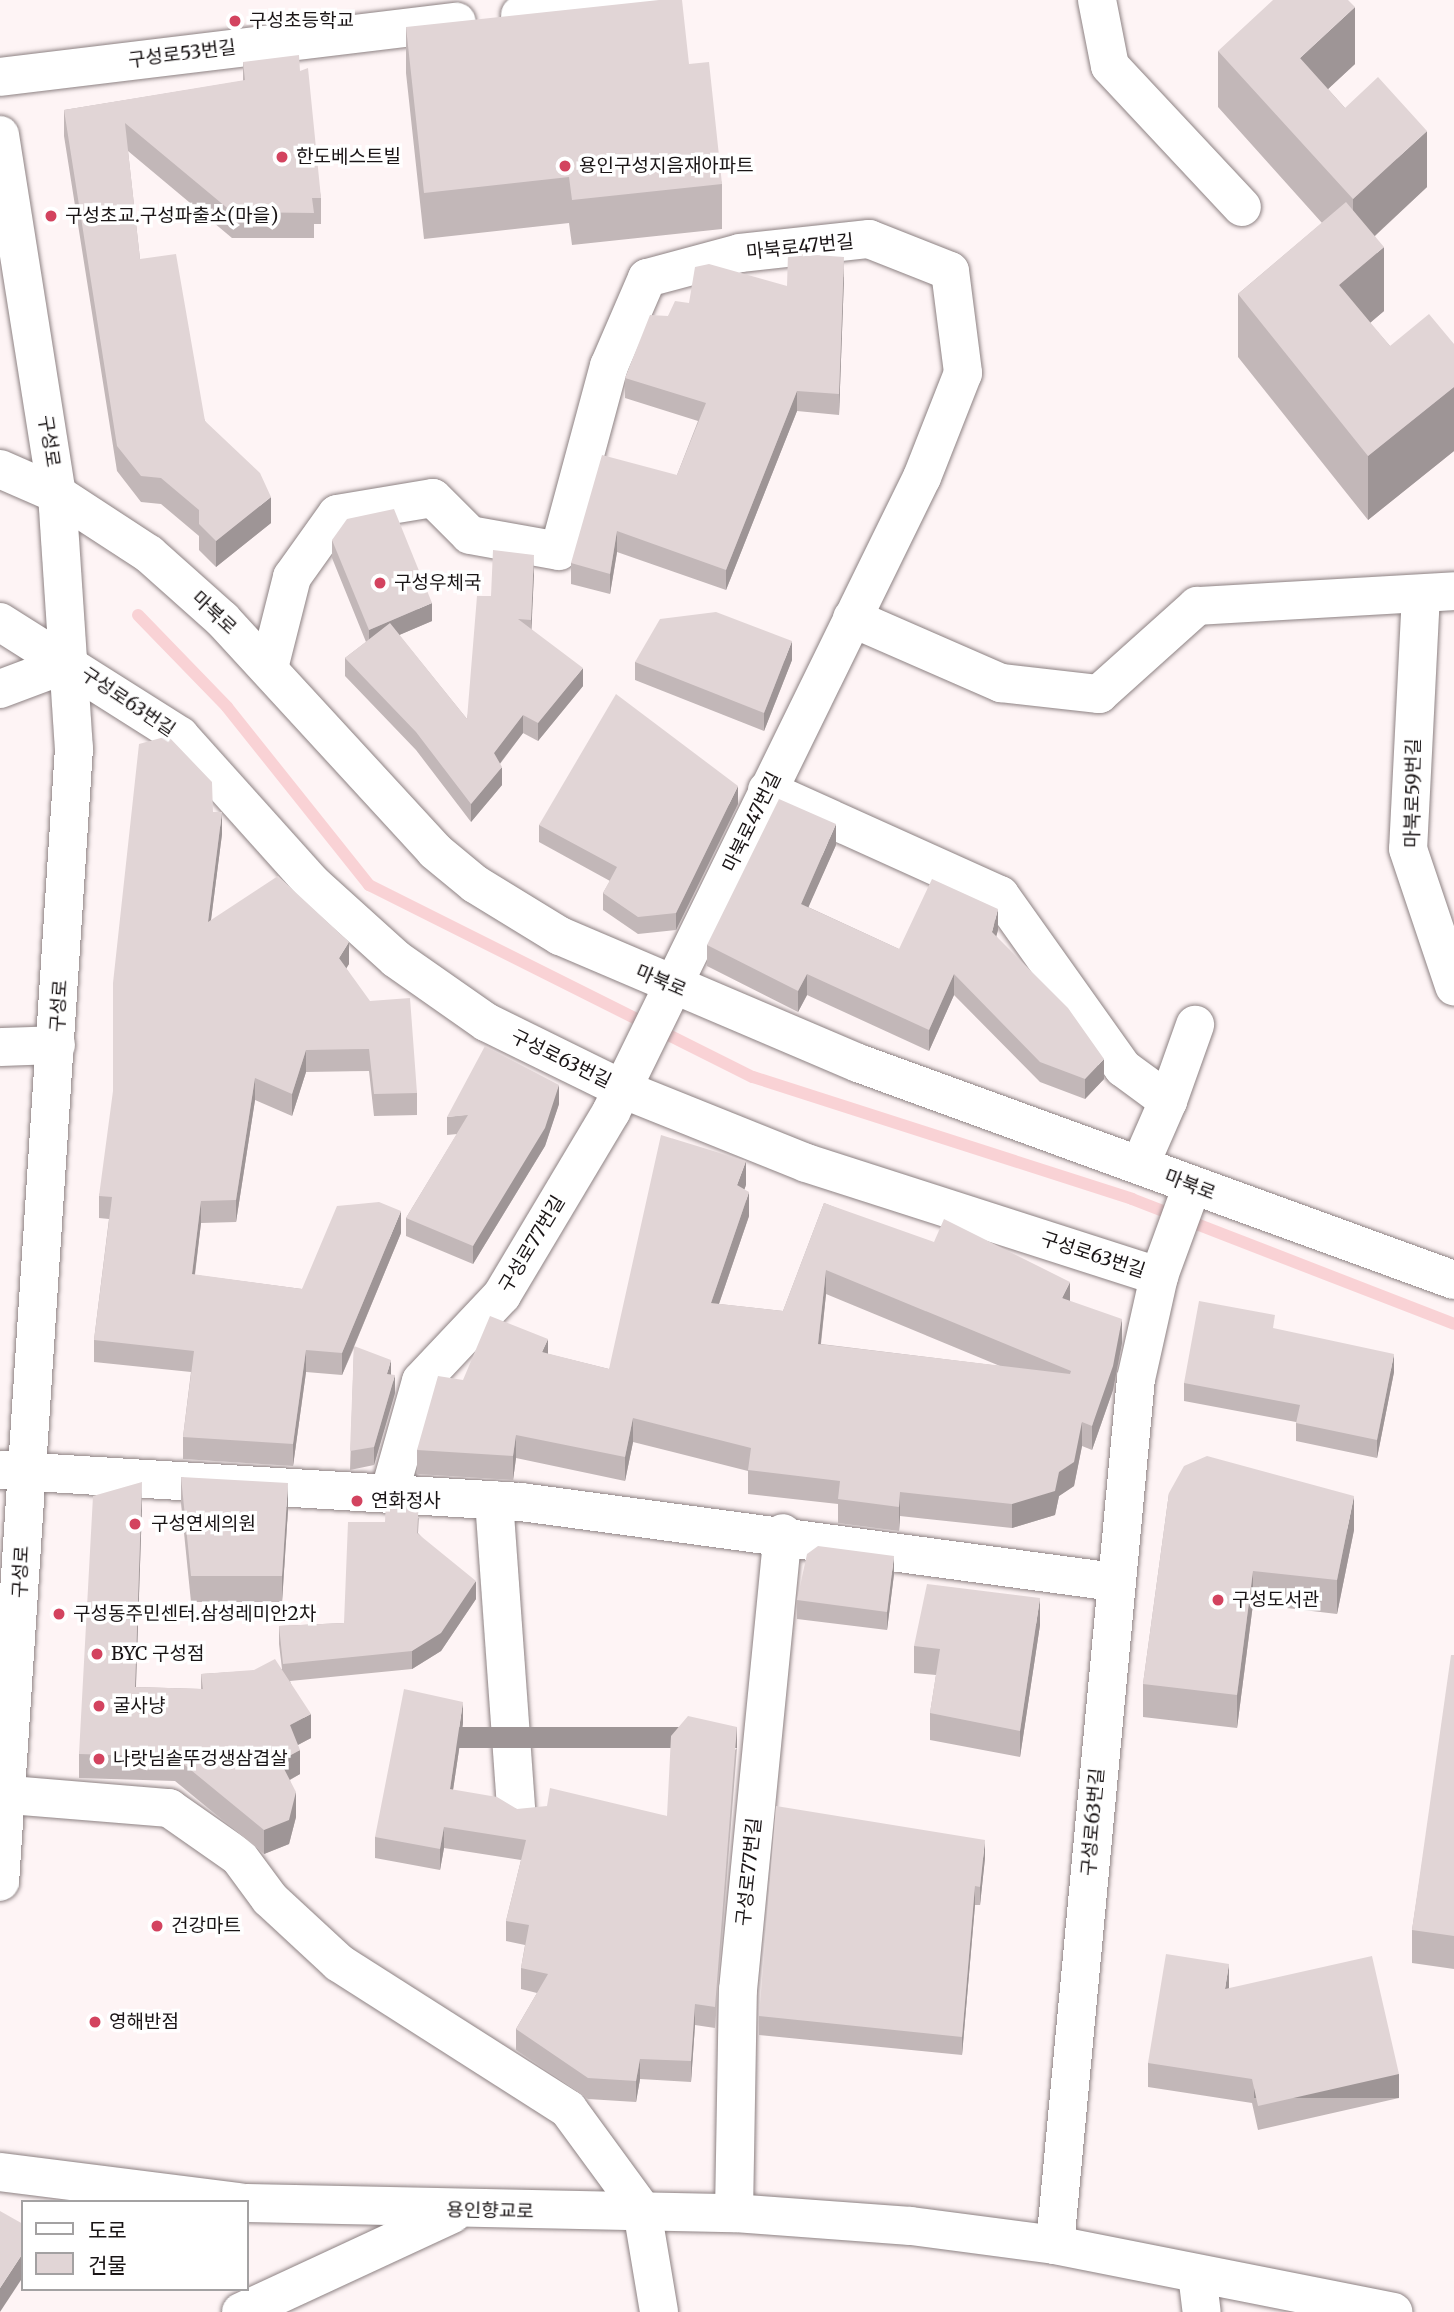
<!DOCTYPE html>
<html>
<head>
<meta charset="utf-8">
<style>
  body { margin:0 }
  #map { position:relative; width:1454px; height:2312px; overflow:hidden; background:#fef4f5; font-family:Merriweather,"Noto Sans KR",serif }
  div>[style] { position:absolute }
  .stream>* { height:12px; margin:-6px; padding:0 6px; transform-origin:6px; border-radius:6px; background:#f9d2d5 }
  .roads { filter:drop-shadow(0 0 2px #8d8283) drop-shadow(0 0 2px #8d8283) }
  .minor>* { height:38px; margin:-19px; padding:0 19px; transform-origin:19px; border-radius:19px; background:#fff }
  .major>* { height:38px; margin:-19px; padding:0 19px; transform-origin:19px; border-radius:19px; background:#fff }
  .wall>* { inset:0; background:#c2b7b8 }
  .shaded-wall>* { inset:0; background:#9e9596; transform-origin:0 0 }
  .building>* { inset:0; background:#e1d5d6 }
  .dots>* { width:19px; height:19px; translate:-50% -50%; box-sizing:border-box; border:4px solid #fff; border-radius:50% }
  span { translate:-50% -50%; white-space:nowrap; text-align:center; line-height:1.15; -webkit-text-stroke:7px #fff; paint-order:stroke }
  .poi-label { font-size:19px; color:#1a1516 }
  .left { translate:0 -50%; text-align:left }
  .street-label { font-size:19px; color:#1a1516 }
  .legend { position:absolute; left:21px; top:2200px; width:228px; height:91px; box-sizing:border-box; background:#fff; border:2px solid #a3a1a2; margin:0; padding:9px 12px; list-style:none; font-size:21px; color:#1a1516 }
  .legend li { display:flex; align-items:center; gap:14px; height:35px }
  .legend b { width:35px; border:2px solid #a3a1a2 }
</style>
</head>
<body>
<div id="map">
  <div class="stream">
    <i style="left:138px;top:615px;width:128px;rotate:45.9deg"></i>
    <i style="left:227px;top:707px;width:228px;rotate:51.4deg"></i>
    <i style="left:369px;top:885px;width:429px;rotate:26.6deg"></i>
    <i style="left:753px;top:1077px;width:398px;rotate:17.8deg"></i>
    <i style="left:1132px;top:1199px;width:345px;rotate:21.2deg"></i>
  </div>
  <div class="roads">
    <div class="minor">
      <i style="left:1097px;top:0;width:67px;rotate:78.9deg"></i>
      <i style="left:1110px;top:66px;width:193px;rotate:46.9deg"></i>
      <i style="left:520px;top:15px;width:136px;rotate:-6.3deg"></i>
      <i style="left:0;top:77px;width:460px;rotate:-6.9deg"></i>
      <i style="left:0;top:469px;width:62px;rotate:23.7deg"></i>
      <i style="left:57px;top:494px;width:110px;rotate:33.1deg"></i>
      <i style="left:149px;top:554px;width:98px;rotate:41.7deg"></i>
      <i style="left:222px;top:619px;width:315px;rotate:47.4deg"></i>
      <i style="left:435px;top:851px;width:52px;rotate:39.5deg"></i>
      <i style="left:475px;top:884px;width:100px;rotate:31.5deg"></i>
      <i style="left:560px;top:936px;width:324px;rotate:23.1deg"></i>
      <i style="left:858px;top:1063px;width:634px;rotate:20.01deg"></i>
      <i style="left:1421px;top:594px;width:255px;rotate:92.9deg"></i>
      <i style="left:1408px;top:849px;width:145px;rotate:71.4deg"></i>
      <i style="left:852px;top:618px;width:163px;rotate:23.6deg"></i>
      <i style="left:1001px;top:683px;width:99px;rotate:6.4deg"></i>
      <i style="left:1099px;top:694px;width:132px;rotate:-41.9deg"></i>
      <i style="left:1197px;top:606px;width:257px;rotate:-3.3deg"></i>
      <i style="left:0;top:622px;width:213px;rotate:32.3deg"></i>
      <i style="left:180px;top:736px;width:198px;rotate:48.1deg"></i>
      <i style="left:312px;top:883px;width:113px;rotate:42.1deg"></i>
      <i style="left:396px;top:959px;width:110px;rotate:35deg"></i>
      <i style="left:486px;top:1022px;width:152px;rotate:26.2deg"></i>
      <i style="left:622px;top:1089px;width:198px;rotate:21.9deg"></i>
      <i style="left:806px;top:1163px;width:371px;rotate:17.8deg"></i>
      <i style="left:269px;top:668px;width:94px;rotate:-75.8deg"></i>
      <i style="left:292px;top:577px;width:77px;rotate:-54.5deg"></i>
      <i style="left:337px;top:514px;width:97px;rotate:-9.5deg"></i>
      <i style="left:433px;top:498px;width:52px;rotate:45deg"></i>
      <i style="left:470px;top:535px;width:90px;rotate:10.2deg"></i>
      <i style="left:559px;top:551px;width:192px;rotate:-74.9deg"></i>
      <i style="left:609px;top:366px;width:96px;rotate:-66.6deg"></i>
      <i style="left:647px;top:278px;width:96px;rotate:-15deg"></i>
      <i style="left:740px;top:253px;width:130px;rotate:-6.2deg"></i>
      <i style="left:869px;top:239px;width:87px;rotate:21.6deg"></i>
      <i style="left:950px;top:271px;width:103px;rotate:82.7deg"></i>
      <i style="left:963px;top:373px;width:112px;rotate:111.5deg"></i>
      <i style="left:922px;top:477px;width:707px;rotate:116.09deg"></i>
      <i style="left:611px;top:1112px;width:213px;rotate:120.8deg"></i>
      <i style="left:502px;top:1295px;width:118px;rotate:133.3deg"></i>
      <i style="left:421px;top:1381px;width:117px;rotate:105.8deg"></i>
      <i style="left:0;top:689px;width:74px;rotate:-20.6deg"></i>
      <i style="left:767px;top:790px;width:256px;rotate:24.3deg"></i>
      <i style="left:1000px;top:895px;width:212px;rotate:54.6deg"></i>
      <i style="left:1123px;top:1068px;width:56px;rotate:36.3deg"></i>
      <i style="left:1168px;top:1101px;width:70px;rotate:113.6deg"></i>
      <i style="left:0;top:1047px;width:56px;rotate:-2deg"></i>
      <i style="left:1168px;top:1101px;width:81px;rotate:-70.4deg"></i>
      <i style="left:0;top:1470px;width:522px;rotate:3.51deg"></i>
      <i style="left:521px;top:1502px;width:598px;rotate:7.68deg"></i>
      <i style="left:494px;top:1500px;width:309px;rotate:85.9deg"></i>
      <i style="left:10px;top:1795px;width:160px;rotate:4.7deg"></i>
      <i style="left:169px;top:1808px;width:85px;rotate:35deg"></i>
      <i style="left:239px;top:1857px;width:52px;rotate:53.6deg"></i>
      <i style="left:270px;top:1899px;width:94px;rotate:42.8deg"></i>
      <i style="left:339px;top:1963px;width:272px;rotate:32.5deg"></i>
      <i style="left:568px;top:2109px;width:125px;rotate:53.8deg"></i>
      <i style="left:642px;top:2210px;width:103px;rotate:80.5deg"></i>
      <i style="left:0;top:2172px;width:240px;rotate:7.2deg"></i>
      <i style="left:247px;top:2203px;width:487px;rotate:1.2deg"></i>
      <i style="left:734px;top:2213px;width:177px;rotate:4.2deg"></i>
      <i style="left:911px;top:2226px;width:145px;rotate:7.5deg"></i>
      <i style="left:1055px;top:2245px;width:345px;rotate:11.2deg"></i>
      <i style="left:734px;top:2213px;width:223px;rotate:-89deg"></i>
      <i style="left:738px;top:1990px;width:459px;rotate:-84.4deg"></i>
      <i style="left:1055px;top:2245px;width:870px;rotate:-84.66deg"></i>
      <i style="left:1136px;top:1379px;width:106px;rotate:-77.4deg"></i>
      <i style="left:1159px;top:1276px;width:96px;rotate:-69.9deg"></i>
      <i style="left:1197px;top:2274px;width:38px;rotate:83deg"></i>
      <i style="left:241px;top:2312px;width:233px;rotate:-24.9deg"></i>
    </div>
    <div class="major">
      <i style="left:0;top:135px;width:363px;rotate:81deg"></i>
      <i style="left:57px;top:494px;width:255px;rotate:86.2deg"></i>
      <i style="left:74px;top:748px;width:1136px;rotate:93.73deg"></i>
    </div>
  </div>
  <div class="wall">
    <i style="clip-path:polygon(406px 27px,689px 64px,722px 184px,722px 229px,572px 245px,569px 223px,424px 239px,406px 73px)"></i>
    <i style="clip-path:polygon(1218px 51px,1355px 64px,1328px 89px,1345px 108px,1427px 187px,1375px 236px,1384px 311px,1370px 323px,1390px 346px,1454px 344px,1454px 451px,1368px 520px,1238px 357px,1238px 294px,1322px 223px,1218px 107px)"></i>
    <i style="clip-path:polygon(243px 62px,300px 71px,321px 198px,321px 224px,314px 224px,314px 238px,232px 238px,128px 151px,140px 259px,205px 421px,271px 523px,216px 567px,199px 550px,199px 536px,161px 504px,141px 502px,117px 471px,64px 136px,64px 110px,243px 81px)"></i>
    <i style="clip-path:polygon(844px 277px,839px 415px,797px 411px,726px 590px,617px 552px,610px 594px,571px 584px,571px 563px,677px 475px,698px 421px,625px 398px,625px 378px,668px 316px,689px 303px)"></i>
    <i style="clip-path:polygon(332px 540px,432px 621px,399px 635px,467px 719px,491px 596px,534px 573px,531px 629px,583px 686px,538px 741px,523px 733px,500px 764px,502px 785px,471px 822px,416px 750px,345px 676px,345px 658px,366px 642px,332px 558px)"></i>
    <i style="clip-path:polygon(792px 660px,764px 731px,635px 680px,635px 662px)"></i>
    <i style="clip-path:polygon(738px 804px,676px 930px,638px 934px,603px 910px,603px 893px,610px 881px,539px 842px,539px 825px)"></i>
    <i style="clip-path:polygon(213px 812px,222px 834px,211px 920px,349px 964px,346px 968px,417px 1093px,417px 1115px,374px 1116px,369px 1071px,306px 1072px,292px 1116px,255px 1100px,236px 1222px,201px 1223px,195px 1275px,302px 1289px,401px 1233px,354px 1347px,391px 1374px,395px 1393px,374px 1465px,350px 1470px,354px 1348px,342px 1375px,306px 1372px,293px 1466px,183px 1459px,183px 1437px,191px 1372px,94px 1362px,94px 1340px,109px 1219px,99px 1218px,99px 1196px)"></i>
    <i style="clip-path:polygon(836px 845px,808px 907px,899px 949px,998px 930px,996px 936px,1104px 1079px,1085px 1099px,1040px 1082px,954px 995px,929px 1051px,807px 995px,798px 1012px,707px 966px,707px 945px)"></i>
    <i style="clip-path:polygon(559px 1104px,545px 1146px,473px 1264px,406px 1236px,406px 1218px,457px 1134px,447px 1135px,447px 1117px)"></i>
    <i style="clip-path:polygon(evenodd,746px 1185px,744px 1190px,749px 1216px,719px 1304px,783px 1311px,824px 1203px,1070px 1301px,1122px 1343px,1113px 1390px,1092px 1450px,1082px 1446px,1074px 1486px,1059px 1496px,1055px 1515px,1012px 1528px,900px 1516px,899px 1531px,838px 1523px,838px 1504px,748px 1494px,748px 1471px,633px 1442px,625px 1481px,516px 1458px,513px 1480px,417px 1474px,417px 1450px,548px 1354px,609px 1369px,746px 1185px,826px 1294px,1000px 1366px,821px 1344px,826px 1294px)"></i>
    <i style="clip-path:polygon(1275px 1329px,1394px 1372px,1377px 1458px,1296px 1441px,1296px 1422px,1184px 1401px,1184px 1383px)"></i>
    <i style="clip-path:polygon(181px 1477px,288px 1510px,282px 1602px,191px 1602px,181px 1503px)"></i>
    <i style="clip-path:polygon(1169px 1493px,1354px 1530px,1337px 1614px,1253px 1604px,1237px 1728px,1143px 1717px,1143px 1684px)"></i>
    <i style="clip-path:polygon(142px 1506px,136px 1687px,201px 1689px,201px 1674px,282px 1669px,279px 1644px,279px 1626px,344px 1623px,385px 1522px,419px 1518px,418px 1533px,476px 1599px,441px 1651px,412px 1669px,290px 1681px,311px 1738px,298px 1745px,300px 1774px,290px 1780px,296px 1817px,289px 1844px,264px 1854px,175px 1781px,79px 1778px,79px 1754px)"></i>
    <i style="clip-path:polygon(894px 1574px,887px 1630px,797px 1619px,797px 1600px)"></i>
    <i style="clip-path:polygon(1040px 1625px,1020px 1757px,930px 1740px,930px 1713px,936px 1675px,914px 1673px,914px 1646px)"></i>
    <i style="clip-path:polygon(1454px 1655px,1454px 1969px,1412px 1963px,1412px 1930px)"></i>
    <i style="clip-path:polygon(463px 1723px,453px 1790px,517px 1809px,667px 1816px,737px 1748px,715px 2028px,695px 2025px,691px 2082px,640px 2079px,636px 2102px,588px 2099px,516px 2050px,516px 2029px,537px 1993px,521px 1989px,521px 1968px,525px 1945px,506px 1941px,506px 1921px,521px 1860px,444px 1848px,440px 1870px,375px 1858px,375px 1837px)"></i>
    <i style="clip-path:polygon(985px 1858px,980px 1905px,975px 1905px,962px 2055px,759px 2035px,759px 2016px)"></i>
    <i style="clip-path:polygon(1228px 1988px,1399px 2098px,1258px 2130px,1252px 2103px,1148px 2087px,1148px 2063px)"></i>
  </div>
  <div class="shaded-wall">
    <i style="clip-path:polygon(1355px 7px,1355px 64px,1300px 115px,1300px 58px)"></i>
    <i style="clip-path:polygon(1427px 131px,1427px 187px,1353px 256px,1353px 199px)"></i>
    <i style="clip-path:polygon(1384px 247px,1384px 311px,1339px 349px,1339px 285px)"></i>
    <i style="clip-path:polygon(844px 257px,844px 277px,839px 415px,839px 394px)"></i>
    <i style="clip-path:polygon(1454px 387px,1454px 451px,1368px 520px,1368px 456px)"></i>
    <i style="clip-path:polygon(797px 391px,797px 411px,726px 590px,726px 570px)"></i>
    <i style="clip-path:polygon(271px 497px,271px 523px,216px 567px,216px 541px)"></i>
    <i style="clip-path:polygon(617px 531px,617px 552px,610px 594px,610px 574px)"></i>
    <i style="clip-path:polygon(534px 555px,534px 573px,531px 639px,531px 620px)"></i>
    <i style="clip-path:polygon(432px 603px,432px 621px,369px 648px,369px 630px)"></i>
    <i style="clip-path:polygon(792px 641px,792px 660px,764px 731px,764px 713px)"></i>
    <i style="clip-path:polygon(583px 668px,583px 686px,538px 741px,538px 723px)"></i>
    <i style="clip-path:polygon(523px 715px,523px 733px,494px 771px,494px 753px)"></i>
    <i style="clip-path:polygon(502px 767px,502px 785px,471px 822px,471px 804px)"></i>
    <i style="clip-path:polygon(738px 786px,738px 804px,676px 930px,676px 913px)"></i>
    <i style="clip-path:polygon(222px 812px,222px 834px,208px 943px,208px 922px)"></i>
    <i style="clip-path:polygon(836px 824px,836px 845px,801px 924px,801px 904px)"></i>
    <i style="clip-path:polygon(998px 909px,998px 930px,992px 952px,992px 932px)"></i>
    <i style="clip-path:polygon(349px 942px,349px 964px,339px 980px,339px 958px)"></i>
    <i style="clip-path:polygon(807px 974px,807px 995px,798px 1012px,798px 991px)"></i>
    <i style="clip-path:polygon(954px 974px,954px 995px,929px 1051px,929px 1030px)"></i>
    <i style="clip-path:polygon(306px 1050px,306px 1072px,292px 1116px,292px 1094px)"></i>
    <i style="clip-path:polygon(1104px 1059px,1104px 1079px,1085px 1099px,1085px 1079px)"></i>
    <i style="clip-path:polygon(255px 1078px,255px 1100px,236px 1222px,236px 1200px)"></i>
    <i style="clip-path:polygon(559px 1085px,559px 1104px,545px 1146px,473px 1264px,473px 1246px)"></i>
    <i style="clip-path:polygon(746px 1161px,746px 1185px,737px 1209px,737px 1185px)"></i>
    <i style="clip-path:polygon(749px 1192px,749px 1216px,711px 1327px,711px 1303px)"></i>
    <i style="clip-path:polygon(201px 1201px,201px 1223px,192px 1296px,192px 1274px)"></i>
    <i style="clip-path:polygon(401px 1211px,401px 1233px,342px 1375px,342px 1353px)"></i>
    <i style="clip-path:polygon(826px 1270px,826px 1294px,818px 1368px,818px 1344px)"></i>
    <i style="clip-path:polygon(1070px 1282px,1070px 1306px,1062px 1298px)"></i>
    <i style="clip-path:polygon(1122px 1319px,1122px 1343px,1113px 1390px,1092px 1450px,1092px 1426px)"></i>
    <i style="clip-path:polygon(548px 1339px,548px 1363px,542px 1352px)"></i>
    <i style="clip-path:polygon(306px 1350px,306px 1372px,293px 1466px,293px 1444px)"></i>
    <i style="clip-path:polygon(1394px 1354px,1394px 1372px,1377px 1458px,1377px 1440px)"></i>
    <i style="clip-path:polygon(391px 1360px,391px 1378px,387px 1374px)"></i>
    <i style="clip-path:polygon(395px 1375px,395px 1393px,374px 1465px,374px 1447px)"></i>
    <i style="clip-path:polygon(633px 1418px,633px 1442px,625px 1481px,625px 1457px)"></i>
    <i style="clip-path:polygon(1082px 1422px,1082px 1446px,1074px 1486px,1059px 1496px,1055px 1515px,1012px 1528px,1012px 1504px)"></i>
    <i style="clip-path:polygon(516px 1435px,516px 1458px,513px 1480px,513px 1456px)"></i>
    <i style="clip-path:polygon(142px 1482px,142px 1506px,135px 1711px,135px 1687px)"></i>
    <i style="clip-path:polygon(288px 1483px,288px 1510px,282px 1602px,282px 1576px)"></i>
    <i style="clip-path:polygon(900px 1492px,900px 1516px,899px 1531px,899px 1507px)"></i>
    <i style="clip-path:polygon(1354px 1496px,1354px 1530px,1337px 1614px,1337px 1580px)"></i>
    <i style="clip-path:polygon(894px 1556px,894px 1574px,887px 1630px,887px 1612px)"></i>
    <i style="clip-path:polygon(1253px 1571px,1253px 1604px,1237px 1728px,1237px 1695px)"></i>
    <i style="clip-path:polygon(476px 1581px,476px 1599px,441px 1651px,412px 1669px,412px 1651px)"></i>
    <i style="clip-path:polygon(1040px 1598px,1040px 1625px,1020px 1757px,1020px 1731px)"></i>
    <i style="clip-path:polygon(463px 1702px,463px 1723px,450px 1810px,450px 1789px)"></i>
    <i style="clip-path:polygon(311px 1714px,311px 1738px,290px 1749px,290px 1725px)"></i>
    <i style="left:737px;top:1727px;width:21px;height:281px;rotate:90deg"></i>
    <i style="clip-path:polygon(300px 1750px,300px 1774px,280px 1785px,280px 1761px)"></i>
    <i style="clip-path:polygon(296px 1792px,296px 1817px,289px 1844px,264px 1854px,264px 1830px)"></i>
    <i style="clip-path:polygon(444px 1827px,444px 1848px,440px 1870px,440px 1849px)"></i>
    <i style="clip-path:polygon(985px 1840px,985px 1858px,980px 1905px,980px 1887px)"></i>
    <i style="clip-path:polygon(975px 1886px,975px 1905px,962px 2055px,962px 2037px)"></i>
    <i style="clip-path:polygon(1229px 1964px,1229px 1988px,1225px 2013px,1225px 1989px)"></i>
    <i style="clip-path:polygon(695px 2004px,695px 2025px,691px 2082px,691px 2061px)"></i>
    <i style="clip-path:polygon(640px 2059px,640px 2079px,636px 2102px,636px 2081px)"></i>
    <i style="left:1399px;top:2074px;width:24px;height:145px;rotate:90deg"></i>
    <i style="clip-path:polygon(23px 2253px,23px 2277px,0 2312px,0 2288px)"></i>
  </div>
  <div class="building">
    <i style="clip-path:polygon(659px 0,682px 0,689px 64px,709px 62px,722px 184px,572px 200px,569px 177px,424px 193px,406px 27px)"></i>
    <i style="clip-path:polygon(1273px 0,1348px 0,1355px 7px,1300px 58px,1345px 108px,1378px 77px,1427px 131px,1353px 199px,1218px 51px)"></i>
    <i style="clip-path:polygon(299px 55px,300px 71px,308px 68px,321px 198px,312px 198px,314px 213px,232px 212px,125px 123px,140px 259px,176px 254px,205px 421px,260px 473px,271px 497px,216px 541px,199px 524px,199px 510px,161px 478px,141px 476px,117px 446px,64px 110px,245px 80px,243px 62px)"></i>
    <i style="clip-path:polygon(1346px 202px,1384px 247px,1339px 285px,1390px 346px,1429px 314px,1454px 344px,1454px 387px,1368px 456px,1238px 294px)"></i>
    <i style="clip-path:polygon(788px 253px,844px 257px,839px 394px,797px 391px,726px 570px,617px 531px,610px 574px,571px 563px,602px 455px,677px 475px,706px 403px,625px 378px,650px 315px,668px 316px,675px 301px,689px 303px,695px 267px,709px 264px,787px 286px)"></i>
    <i style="clip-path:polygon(394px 509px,432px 603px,369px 630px,332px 540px,347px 519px)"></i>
    <i style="clip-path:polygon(493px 550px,534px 555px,531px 620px,518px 619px,583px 668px,538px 723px,523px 715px,494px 753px,502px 767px,471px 804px,416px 732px,345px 658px,390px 623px,467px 719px,477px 596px,491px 596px)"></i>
    <i style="clip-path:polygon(716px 612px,792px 641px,764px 713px,635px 662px,660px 619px)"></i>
    <i style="clip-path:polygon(616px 694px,738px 786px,676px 913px,638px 917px,603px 893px,617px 867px,539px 825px)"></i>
    <i style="clip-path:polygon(168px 736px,212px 782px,213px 812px,222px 812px,208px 922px,278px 876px,349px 942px,339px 958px,370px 1001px,410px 998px,417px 1093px,374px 1094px,369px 1049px,306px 1050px,292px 1094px,255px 1078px,236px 1200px,201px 1201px,192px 1274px,302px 1289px,337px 1206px,379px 1202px,401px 1211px,342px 1353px,306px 1350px,293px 1444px,183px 1437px,194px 1351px,94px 1340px,112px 1197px,99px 1196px,113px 1091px,113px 983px,139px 744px)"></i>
    <i style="clip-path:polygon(779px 799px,836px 824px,801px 904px,899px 949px,932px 879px,998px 909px,992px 932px,1068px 1008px,1104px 1059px,1085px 1079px,1040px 1062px,954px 974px,929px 1030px,807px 974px,798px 991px,707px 945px)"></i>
    <i style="clip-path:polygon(485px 1046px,559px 1085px,545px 1128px,473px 1246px,406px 1218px,468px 1115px,447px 1117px)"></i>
    <i style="clip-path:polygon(evenodd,661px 1135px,746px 1161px,737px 1185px,749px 1192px,711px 1303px,783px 1311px,824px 1203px,934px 1242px,944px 1219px,1070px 1282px,1062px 1298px,1122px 1319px,1113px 1366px,1092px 1426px,1082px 1422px,1074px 1462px,1059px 1472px,1055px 1491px,1012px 1504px,900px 1492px,899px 1507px,838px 1499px,840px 1481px,748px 1470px,751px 1448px,633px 1418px,625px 1457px,516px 1435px,513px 1456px,417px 1450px,438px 1376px,463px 1380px,490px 1316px,548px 1339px,542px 1352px,609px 1369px,661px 1135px,826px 1270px,1071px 1371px,1070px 1374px,818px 1344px,826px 1270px)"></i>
    <i style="clip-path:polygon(1199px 1301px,1275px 1315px,1273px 1328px,1394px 1354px,1377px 1440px,1296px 1423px,1300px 1405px,1184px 1383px)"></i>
    <i style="clip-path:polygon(354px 1346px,391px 1360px,387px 1374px,395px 1375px,374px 1447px,350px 1451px)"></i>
    <i style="clip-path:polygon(1207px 1456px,1354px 1496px,1337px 1580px,1253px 1571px,1237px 1695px,1143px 1684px,1169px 1493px,1184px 1466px)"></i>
    <i style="clip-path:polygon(181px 1477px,288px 1483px,282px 1576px,191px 1576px)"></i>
    <i style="clip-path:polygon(142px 1482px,135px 1687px,203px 1689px,201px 1674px,254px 1670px,275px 1659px,311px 1714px,290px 1725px,300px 1750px,280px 1761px,296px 1792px,289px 1820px,264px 1830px,175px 1757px,79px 1754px,93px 1496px)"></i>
    <i style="clip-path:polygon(386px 1498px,419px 1500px,417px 1533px,476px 1581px,441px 1633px,412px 1651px,283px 1664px,279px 1626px,344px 1623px,348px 1522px,385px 1522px)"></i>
    <i style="clip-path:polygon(818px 1546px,894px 1556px,887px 1612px,797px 1600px,807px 1554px)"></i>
    <i style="clip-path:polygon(927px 1584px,1040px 1598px,1020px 1731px,930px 1713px,940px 1649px,914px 1646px)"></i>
    <i style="clip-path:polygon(1451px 1655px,1454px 1655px,1454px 1936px,1412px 1930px)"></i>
    <i style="clip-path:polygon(404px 1689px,463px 1702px,450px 1789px,497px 1797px,517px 1809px,547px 1806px,550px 1788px,667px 1816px,671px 1736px,688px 1716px,737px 1727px,715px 2007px,695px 2004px,691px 2061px,640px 2059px,636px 2081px,588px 2078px,516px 2029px,548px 1974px,521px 1968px,529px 1925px,506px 1921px,526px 1840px,444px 1827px,440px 1849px,375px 1837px)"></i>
    <i style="clip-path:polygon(776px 1806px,985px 1840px,980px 1887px,975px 1886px,962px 2037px,759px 2016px)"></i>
    <i style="clip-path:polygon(1166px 1954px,1229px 1964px,1225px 1989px,1372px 1956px,1399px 2074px,1258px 2106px,1252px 2079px,1148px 2063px)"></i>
    <i style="clip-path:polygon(0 2211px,23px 2224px,23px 2253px,0 2288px)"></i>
  </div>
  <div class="dots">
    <i style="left:235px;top:21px;background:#d3435f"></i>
    <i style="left:282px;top:157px;background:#d3435f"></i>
    <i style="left:565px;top:166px;background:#d3435f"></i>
    <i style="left:51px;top:216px;background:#d3435f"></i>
    <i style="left:380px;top:583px;background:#d3435f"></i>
    <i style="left:357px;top:1501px;background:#d3435f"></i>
    <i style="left:135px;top:1524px;background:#d3435f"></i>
    <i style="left:1218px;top:1600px;background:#d3435f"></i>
    <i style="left:59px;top:1614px;background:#d3435f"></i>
    <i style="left:97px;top:1654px;background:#d3435f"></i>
    <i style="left:99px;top:1706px;background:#d3435f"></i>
    <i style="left:99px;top:1759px;background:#d3435f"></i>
    <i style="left:157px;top:1926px;background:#d3435f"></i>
    <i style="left:95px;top:2022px;background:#d3435f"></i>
  </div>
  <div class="poi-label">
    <span class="left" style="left:249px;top:21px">구성초등학교</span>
    <span class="left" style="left:296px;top:157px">한도베스트빌</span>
    <span class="left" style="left:579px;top:166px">용인구성지음재아파트</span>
    <span class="left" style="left:65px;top:216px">구성초교.구성파출소(마을)</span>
    <span class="left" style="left:394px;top:583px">구성우체국</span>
    <span class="left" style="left:371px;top:1501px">연화정사</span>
    <span class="left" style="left:151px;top:1524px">구성연세의원</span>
    <span class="left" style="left:1232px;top:1600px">구성도서관</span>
    <span class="left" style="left:73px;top:1614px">구성동주민센터.삼성레미안2차</span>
    <span class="left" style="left:111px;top:1654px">BYC 구성점</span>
    <span class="left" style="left:113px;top:1706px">굴사냥</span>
    <span class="left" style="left:113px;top:1759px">나랏님솥뚜겅생삼겹살</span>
    <span class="left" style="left:171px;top:1926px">건강마트</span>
    <span class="left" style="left:109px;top:2022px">영해반점</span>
  </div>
  <div class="street-label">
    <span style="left:182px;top:54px;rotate:-7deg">구성로53번길</span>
    <span style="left:800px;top:247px;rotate:-6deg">마북로47번길</span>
    <span style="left:49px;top:441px;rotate:81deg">구성로</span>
    <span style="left:214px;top:613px;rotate:43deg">마북로</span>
    <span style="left:128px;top:702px;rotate:34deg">구성로63번길</span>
    <span style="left:1413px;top:793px;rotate:-89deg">마북로59번길</span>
    <span style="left:752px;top:822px;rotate:-64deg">마북로47번길</span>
    <span style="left:661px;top:981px;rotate:23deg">마북로</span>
    <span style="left:59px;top:1006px;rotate:-86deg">구성로</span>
    <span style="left:561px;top:1059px;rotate:26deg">구성로63번길</span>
    <span style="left:1190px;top:1185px;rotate:21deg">마북로</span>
    <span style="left:532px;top:1244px;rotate:-59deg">구성로77번길</span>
    <span style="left:1093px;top:1255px;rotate:18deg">구성로63번길</span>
    <span style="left:21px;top:1572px;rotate:-87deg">구성로</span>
    <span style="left:1093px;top:1822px;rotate:-85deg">구성로63번길</span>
    <span style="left:749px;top:1872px;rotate:-84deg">구성로77번길</span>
    <span style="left:490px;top:2211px;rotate:1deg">용인향교로</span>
  </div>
  <ul class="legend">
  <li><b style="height:9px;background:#fff"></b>도로</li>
  <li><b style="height:19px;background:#e1d5d6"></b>건물</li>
  </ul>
</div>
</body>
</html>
